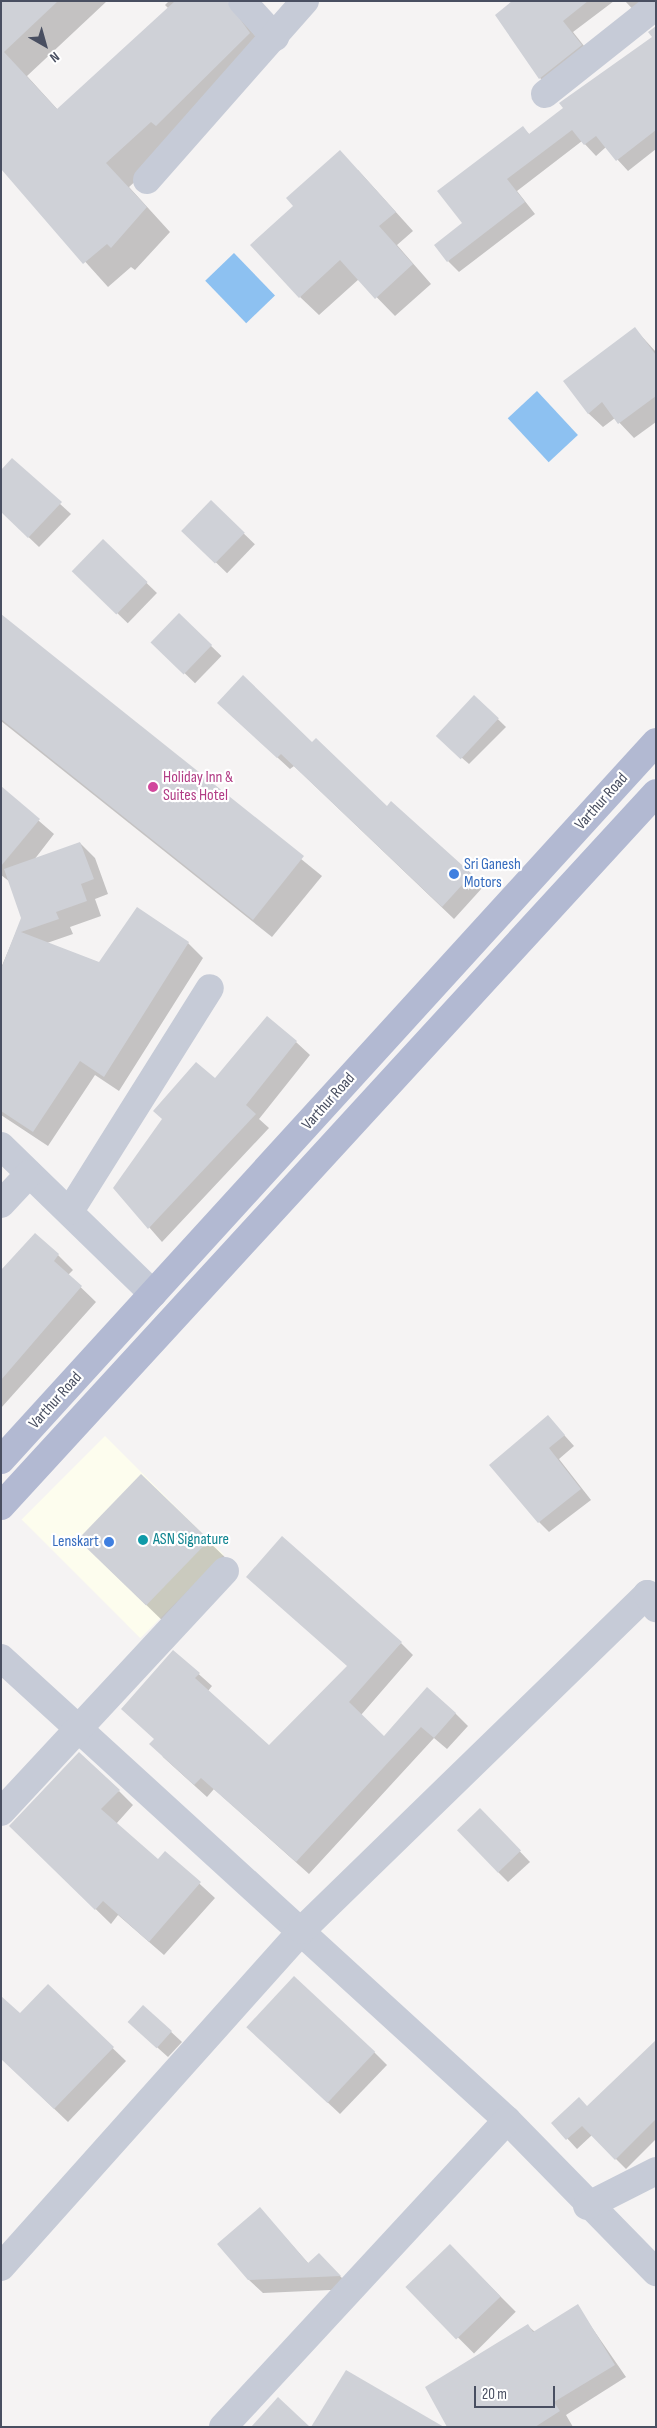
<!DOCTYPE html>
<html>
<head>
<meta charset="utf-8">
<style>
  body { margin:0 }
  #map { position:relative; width:657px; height:2428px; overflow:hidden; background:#f5f3f3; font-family:"Sofia Sans Condensed",sans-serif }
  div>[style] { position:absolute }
  .commercial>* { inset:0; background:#fdfdee; transform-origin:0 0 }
  .water>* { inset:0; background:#8dc1f1; transform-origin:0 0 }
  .shadow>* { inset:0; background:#0003; transform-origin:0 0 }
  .building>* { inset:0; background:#cfd1d7; transform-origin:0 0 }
  .minor>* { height:28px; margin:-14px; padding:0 14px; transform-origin:14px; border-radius:14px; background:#c6cbd7 }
  .major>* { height:28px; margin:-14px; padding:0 14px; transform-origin:14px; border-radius:14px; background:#b2b9d2 }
  .dots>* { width:14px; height:14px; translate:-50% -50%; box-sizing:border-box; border:2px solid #fff; border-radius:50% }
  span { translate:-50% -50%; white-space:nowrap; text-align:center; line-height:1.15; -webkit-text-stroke:4.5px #fff; paint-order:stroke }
  .hotel-label { font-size:16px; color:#b23c85 }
  .left { translate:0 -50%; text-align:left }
  .street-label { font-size:16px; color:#494f61 }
  .shop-label { font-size:16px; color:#366cbe }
  .right { translate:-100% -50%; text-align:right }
  .culture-label { font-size:16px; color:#0d838f }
  .frame { position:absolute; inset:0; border:2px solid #494f61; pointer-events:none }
  .north { position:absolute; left:20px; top:20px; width:50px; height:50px; -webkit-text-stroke:4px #fff; paint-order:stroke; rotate:142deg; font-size:14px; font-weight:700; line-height:20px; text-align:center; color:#494f61 }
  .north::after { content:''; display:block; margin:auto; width:18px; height:22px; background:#494f61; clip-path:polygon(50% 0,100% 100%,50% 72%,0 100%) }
  .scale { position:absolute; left:474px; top:2386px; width:81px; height:22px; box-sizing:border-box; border:2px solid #494f61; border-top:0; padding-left:6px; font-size:15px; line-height:18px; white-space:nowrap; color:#494f61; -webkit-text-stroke:4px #fff; paint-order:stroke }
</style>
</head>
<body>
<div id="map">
  <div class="commercial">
    <i style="left:105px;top:1436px;width:168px;height:118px;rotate:45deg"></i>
  </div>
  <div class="water">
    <i style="left:234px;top:253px;width:59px;height:40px;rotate:46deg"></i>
    <i style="left:537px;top:391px;width:60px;height:40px;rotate:47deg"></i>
  </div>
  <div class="shadow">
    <i style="clip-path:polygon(1px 1px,107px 1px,27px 76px,58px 110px,169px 9px,165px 5px,169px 1px,226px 1px,273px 57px,129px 187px,170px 232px,135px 270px,131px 267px,108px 287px,1px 168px)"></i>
    <i style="clip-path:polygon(514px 1px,614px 1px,573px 32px,592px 56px,551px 89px,540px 78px)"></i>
    <i style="clip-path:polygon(625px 1px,656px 1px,641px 18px)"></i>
    <i style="clip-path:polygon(656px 28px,656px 149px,628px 171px,606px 147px,596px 156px,582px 141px,517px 191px,535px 214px,459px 272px,448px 261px,463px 224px,523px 128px,530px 135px,654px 37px)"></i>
    <i style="clip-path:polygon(358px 170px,413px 231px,397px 245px,431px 284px,395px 316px,359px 279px,319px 315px,300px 297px)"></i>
    <i style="clip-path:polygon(635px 329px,656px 352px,656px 422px,634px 438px,615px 418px,603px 427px,588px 413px)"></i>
    <i style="clip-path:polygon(12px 460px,71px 514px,39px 547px,1px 511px)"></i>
    <i style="left:211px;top:502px;width:61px;height:40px;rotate:44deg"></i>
    <i style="left:103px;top:541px;width:75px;height:42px;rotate:44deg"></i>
    <i style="clip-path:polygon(1px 615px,322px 876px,272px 937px,1px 721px)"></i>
    <i style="left:179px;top:615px;width:59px;height:38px;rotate:44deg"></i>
    <i style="clip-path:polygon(474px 696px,506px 727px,469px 764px,446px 744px)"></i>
    <i style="clip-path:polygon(231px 715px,312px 744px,483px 887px,454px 919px,294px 766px,290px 769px)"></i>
    <i style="clip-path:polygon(1px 788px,54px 834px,34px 860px,80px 843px,95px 858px,108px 894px,95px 899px,101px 916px,70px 927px,73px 934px,47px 943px,100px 963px,188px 943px,203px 958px,119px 1091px,95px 1075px,48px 1146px,1px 1115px,1px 968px,22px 918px,10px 882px,1px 875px)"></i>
    <i style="clip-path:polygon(296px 1042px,310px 1055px,259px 1119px,269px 1128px,162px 1242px,115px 1188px,215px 1079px)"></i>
    <i style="clip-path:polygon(58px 1255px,73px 1270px,68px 1275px,96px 1302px,1px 1408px,1px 1271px)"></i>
    <i style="clip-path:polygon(548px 1417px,574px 1446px,559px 1459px,591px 1500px,549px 1532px,539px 1522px)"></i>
    <i style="clip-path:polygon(141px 1476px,232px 1564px,170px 1628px,103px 1563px)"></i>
    <i style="clip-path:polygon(401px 1643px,413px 1655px,361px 1715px,384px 1738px,455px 1713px,468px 1726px,447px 1749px,434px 1738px,309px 1874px,214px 1789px,207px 1797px,163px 1757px,155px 1739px,173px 1651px,212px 1686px,208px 1691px,270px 1747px)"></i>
    <i style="clip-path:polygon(119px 1791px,133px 1805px,116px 1824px,158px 1861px,166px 1853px,215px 1898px,164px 1955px,118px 1915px,111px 1924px,26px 1841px)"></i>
    <i style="clip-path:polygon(490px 1820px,530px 1862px,508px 1882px,498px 1872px)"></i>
    <i style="clip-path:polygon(48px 1986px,126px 2061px,68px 2122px,1px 2058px,20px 2014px)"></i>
    <i style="clip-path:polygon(143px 2006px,182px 2042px,168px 2057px,140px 2032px)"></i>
    <i style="clip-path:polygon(260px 2039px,374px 2052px,387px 2065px,340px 2114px)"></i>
    <i style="clip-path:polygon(656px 2051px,656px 2139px,626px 2169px,592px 2135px,577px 2149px,553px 2123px,588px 2108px)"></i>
    <i style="clip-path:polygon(260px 2209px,309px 2264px,319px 2255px,353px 2289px,263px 2293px,249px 2280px)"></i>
    <i style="left:450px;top:2246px;width:93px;height:59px;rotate:45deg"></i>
    <i style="clip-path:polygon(577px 2306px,626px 2377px,566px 2415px,573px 2427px,449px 2427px,527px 2325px,535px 2332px)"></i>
  </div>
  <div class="building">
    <i style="clip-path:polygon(1px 1px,58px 1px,4px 52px,57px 109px,175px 1px,227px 1px,250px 33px,156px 126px,151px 122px,106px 163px,147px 207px,111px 248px,107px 244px,83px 264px,1px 169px)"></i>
    <i style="clip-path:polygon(512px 1px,588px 1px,563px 21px,582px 45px,539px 79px,495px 15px)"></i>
    <i style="clip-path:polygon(656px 26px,656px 130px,616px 161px,596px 136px,584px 145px,572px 130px,507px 179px,525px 202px,447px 262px,434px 245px,462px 223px,437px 191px,523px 126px,529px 134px,563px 108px,559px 103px,652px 37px,648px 32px)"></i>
    <i style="clip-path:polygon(340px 150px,396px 212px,379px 226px,413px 264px,375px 299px,340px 260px,299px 298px,250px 245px,293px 206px,286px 198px)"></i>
    <i style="clip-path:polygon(635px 327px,656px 355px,656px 396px,618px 424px,602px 402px,588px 414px,563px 381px)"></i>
    <i style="clip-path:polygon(12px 458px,62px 502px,28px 538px,1px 512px,1px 470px)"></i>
    <i style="left:211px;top:500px;width:47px;height:43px;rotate:44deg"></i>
    <i style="left:103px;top:539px;width:62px;height:45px;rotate:44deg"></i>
    <i style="left:179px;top:613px;width:46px;height:41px;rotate:44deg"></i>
    <i style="clip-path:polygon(1px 614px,304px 856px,253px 920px,1px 719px)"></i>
    <i style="clip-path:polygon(243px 675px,312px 742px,316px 738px,387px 806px,391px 801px,472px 874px,442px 907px,281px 754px,277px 758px,217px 703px)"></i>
    <i style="left:474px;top:695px;width:34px;height:56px;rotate:43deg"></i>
    <i style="clip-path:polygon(1px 786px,40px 819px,1px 866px)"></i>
    <i style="clip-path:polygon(80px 842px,94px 879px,81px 884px,87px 901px,56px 912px,59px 919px,21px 932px,99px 962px,137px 907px,189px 942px,104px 1077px,80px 1061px,33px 1132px,1px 1111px,1px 969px,21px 918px,4px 869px)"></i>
    <i style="clip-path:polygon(267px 1016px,297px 1041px,246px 1105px,256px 1114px,148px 1229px,113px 1188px,162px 1119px,153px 1111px,196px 1062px,215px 1078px)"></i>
    <i style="clip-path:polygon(35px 1233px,59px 1254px,54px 1261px,82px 1286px,1px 1380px,1px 1270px)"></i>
    <i style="clip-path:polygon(548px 1415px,565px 1435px,549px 1448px,581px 1489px,538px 1523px,489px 1465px)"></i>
    <i style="left:141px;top:1474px;width:95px;height:91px;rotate:44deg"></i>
    <i style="clip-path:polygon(282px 1536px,402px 1642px,349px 1702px,384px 1736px,427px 1687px,456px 1713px,434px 1738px,421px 1727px,296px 1862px,201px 1778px,194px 1785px,149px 1744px,154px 1739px,121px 1709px,173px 1650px,200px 1673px,195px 1678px,269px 1745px,347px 1666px,246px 1577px)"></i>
    <i style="clip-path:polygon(79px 1752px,120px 1790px,101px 1809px,158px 1859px,165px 1851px,201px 1882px,149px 1942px,103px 1901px,95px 1910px,9px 1826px)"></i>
    <i style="left:480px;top:1808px;width:59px;height:32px;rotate:46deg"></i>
    <i style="left:294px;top:1976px;width:111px;height:70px;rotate:43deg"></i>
    <i style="clip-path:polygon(48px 1984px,114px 2047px,54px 2109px,1px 2059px,1px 1996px,20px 2013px)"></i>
    <i style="left:143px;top:2005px;width:39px;height:23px;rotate:42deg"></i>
    <i style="clip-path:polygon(656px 2040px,656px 2119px,615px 2160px,582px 2126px,566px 2140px,551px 2123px,579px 2097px,587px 2106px)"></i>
    <i style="clip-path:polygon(260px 2207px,308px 2263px,319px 2253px,341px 2276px,248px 2280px,217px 2244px)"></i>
    <i style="left:450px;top:2244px;width:73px;height:62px;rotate:46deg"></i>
    <i style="clip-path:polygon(578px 2304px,615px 2365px,554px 2402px,560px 2411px,535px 2427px,447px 2427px,425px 2387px,528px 2324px,533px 2332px)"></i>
    <i style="clip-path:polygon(346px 2370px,444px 2427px,311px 2427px)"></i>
    <i style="clip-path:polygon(278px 2397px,310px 2427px,251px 2427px)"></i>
  </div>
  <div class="minor">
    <i style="left:242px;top:1px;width:49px;rotate:47.5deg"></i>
    <i style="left:545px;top:94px;width:142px;rotate:-38.4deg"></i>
    <i style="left:147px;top:180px;width:239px;rotate:-48.6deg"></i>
    <i style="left:1px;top:1146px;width:212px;rotate:44.2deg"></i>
    <i style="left:1px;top:1204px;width:41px;rotate:-47deg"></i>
    <i style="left:70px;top:1211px;width:263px;rotate:-57.9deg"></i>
    <i style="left:1px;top:1658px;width:685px;rotate:42.4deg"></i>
    <i style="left:507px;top:2120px;width:213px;rotate:45.6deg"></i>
    <i style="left:1px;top:1812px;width:329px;rotate:-47.1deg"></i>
    <i style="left:587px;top:2206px;width:77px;rotate:-26.9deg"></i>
    <i style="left:1px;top:2267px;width:452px;rotate:-48.2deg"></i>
    <i style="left:302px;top:1930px;width:482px;rotate:-44.2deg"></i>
    <i style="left:647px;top:1594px;width:17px;rotate:57deg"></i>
    <i style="left:223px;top:2427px;width:418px;rotate:-47.2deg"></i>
  </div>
  <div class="major">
    <i style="left:1px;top:1460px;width:972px;rotate:-47.63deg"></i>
    <i style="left:1px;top:1506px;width:968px;rotate:-47.43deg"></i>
  </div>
  <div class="dots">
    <i style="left:153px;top:787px;background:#d1479c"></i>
    <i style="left:454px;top:874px;background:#3f7fe0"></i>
    <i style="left:143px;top:1540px;background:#0f9aa8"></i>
    <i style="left:109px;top:1542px;background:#3f7fe0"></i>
  </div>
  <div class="hotel-label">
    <span class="left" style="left:163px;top:787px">Holiday Inn &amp;<br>Suites Hotel</span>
  </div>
  <div class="street-label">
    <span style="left:602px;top:802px;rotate:-48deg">Varthur Road</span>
    <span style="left:329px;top:1102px;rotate:-48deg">Varthur Road</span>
    <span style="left:56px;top:1401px;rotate:-48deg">Varthur Road</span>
  </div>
  <div class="shop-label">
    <span class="left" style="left:464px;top:874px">Sri Ganesh<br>Motors</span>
    <span class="right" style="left:99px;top:1542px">Lenskart</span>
  </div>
  <div class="culture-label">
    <span class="left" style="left:153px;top:1540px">ASN Signature</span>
  </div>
  <div class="frame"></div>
  <div class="north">N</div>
  <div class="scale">20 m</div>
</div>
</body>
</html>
